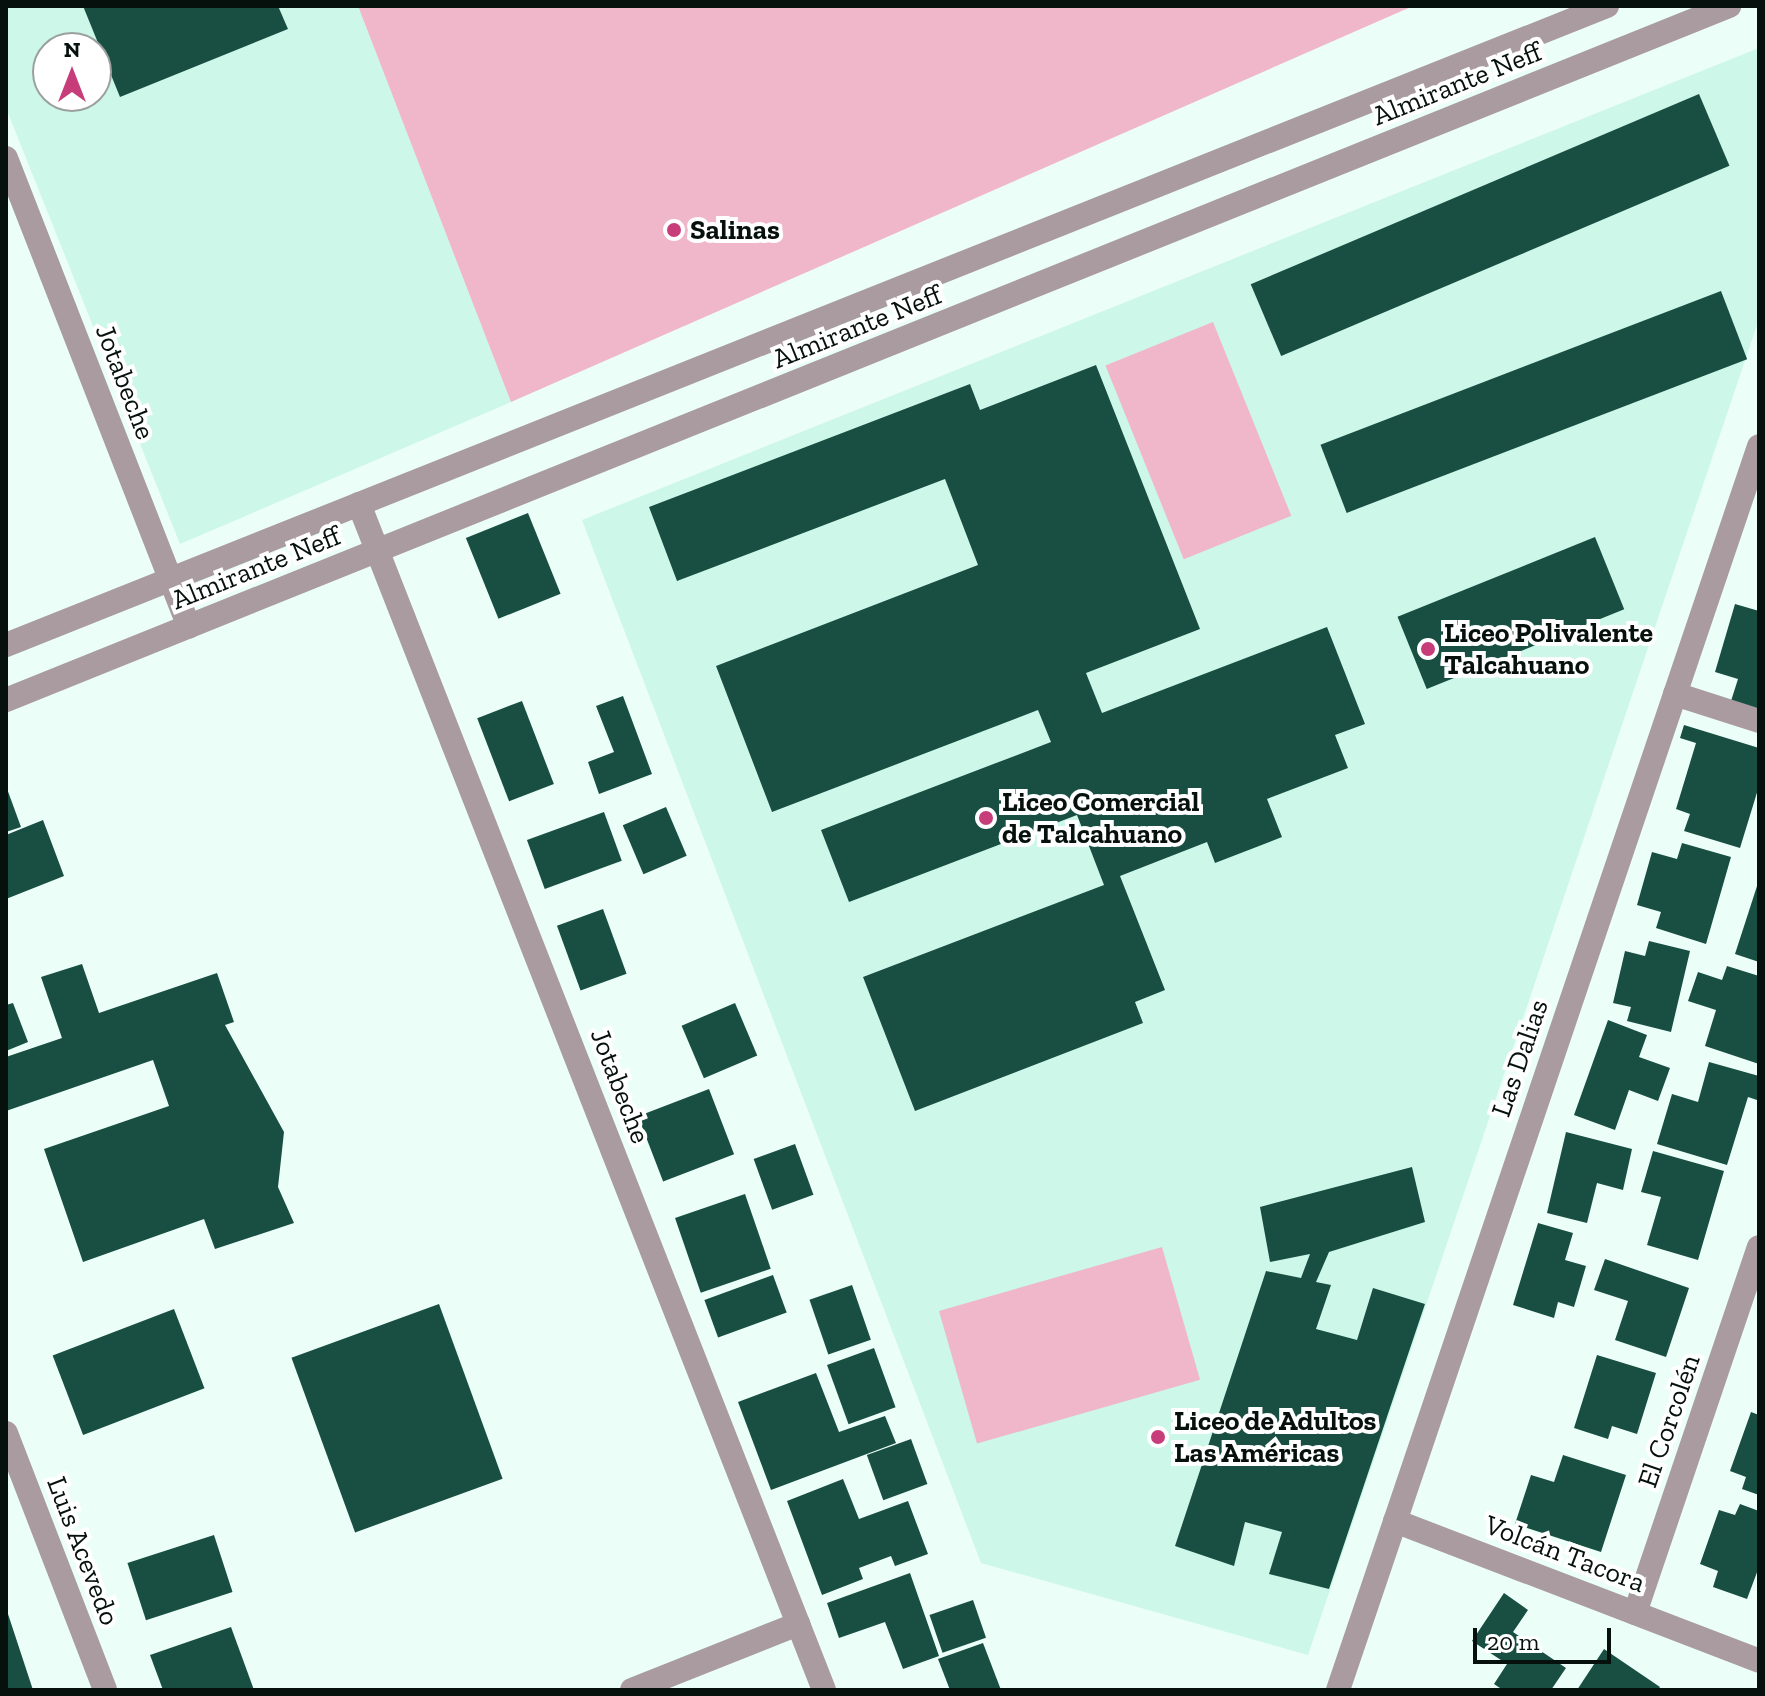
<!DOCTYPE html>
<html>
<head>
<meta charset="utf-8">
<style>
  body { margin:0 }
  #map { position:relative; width:1765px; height:1696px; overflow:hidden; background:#ebfef7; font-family:"Zilla Slab",serif }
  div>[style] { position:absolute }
  .built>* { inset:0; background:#cdf7e9 }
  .green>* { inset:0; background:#f0b6c9; transform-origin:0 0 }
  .building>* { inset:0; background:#194f42; transform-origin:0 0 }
  .minor>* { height:24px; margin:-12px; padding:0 12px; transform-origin:12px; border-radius:12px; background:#a99b9f }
  .dots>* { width:22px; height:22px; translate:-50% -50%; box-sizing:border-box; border:4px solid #fff; border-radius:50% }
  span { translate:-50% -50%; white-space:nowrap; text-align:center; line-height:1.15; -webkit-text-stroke:8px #fff; paint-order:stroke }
  .street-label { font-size:28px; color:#06110e }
  .poi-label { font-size:28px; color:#06110e; font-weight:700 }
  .left { translate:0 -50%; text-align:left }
  .frame { position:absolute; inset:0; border:8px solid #06110e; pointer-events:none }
  .north { position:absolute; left:32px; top:32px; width:80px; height:80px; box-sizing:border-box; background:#fff; border:2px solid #9ba09f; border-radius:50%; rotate:0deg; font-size:22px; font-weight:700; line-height:32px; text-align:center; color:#06110e }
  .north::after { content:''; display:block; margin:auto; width:28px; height:36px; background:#c63d7a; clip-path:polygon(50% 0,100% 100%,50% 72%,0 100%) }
  .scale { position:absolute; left:1473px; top:1628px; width:138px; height:36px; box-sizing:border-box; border:4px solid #06110e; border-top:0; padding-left:10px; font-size:24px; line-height:28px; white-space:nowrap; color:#06110e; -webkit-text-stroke:6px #fff; paint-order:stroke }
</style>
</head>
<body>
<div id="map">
  <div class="built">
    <i style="clip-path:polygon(evenodd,6px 6px,358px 6px,511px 402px,180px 544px,6px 108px,6px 6px,48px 48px,96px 48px,96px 96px,48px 96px,48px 48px)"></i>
    <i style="clip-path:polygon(1759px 48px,1759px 319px,1308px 1655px,981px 1563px,582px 520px)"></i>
  </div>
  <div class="green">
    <i style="clip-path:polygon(358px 6px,1413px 6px,511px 402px)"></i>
    <i style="left:1213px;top:322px;width:209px;height:116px;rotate:68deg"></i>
    <i style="left:1162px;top:1247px;width:138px;height:232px;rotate:74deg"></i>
  </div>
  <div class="building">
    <i style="clip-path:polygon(83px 6px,278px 6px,288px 29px,120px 97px)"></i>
    <i style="left:1699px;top:94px;width:78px;height:487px;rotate:67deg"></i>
    <i style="left:1721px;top:291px;width:73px;height:429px;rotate:69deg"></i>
    <i style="clip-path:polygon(1096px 365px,1200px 629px,1086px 673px,1102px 713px,1327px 627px,1365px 724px,1335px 735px,1348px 768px,1267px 799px,1282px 837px,1215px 863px,1207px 842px,1120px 876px,1165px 990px,1135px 1002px,1143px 1023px,915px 1111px,863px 977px,1104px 885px,1077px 815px,849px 902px,821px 830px,1051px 742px,1038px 710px,772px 812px,716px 666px,978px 565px,945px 479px,677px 581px,649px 507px,970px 384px,980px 410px)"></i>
    <i style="left:528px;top:513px;width:87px;height:67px;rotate:68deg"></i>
    <i style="left:1595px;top:537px;width:78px;height:213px;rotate:68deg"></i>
    <i style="clip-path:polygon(1735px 604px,1759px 611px,1759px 710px,1731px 701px,1738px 679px,1715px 672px)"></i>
    <i style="clip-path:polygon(623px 696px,652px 774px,599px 794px,588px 762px,614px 752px,596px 706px)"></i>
    <i style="left:522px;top:701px;width:89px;height:48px;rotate:69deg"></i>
    <i style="clip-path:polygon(1684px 725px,1759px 748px,1759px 786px,1740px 848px,1684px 831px,1690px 814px,1676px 809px,1696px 743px,1680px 738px)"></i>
    <i style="clip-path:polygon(6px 786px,21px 827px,6px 832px)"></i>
    <i style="left:666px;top:807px;width:53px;height:47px;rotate:67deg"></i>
    <i style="left:604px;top:812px;width:52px;height:82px;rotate:70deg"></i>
    <i style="clip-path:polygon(43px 820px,64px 876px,6px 899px,6px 835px)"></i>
    <i style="clip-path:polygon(1682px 843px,1731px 857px,1706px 944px,1656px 928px,1661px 912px,1637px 905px,1652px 852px,1677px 859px)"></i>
    <i style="clip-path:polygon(1758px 883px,1759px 883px,1759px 962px,1735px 954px)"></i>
    <i style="left:603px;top:909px;width:69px;height:49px;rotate:70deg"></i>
    <i style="clip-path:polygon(1649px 941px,1690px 951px,1671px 1032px,1627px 1021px,1631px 1007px,1613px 1003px,1625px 951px,1645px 956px)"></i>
    <i style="clip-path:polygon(82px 964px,99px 1013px,217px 973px,234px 1022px,225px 1025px,284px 1132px,278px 1187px,294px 1223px,215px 1249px,204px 1219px,83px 1262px,44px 1149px,169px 1106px,153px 1060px,6px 1111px,6px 1057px,62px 1038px,41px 977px)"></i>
    <i style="clip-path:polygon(1727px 966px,1759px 976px,1759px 1064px,1705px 1046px,1716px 1010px,1688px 1001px,1698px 972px,1722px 980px)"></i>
    <i style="clip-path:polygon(13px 1003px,28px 1042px,6px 1051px,6px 1005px)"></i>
    <i style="left:735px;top:1003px;width:57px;height:58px;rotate:67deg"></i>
    <i style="clip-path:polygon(1608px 1020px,1647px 1035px,1639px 1057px,1670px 1068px,1658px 1101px,1629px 1090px,1615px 1130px,1574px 1115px)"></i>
    <i style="clip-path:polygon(1709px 1062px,1759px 1076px,1757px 1100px,1748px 1097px,1727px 1165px,1657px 1144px,1672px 1094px,1698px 1102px)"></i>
    <i style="left:709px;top:1089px;width:70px;height:76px;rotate:69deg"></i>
    <i style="clip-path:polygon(1566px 1132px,1632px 1149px,1623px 1190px,1597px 1183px,1587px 1223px,1547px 1213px)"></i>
    <i style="left:795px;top:1144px;width:54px;height:44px;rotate:70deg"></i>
    <i style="clip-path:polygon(1653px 1151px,1724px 1171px,1698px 1260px,1647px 1245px,1661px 1197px,1641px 1192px)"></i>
    <i style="clip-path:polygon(1412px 1167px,1425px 1222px,1329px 1252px,1316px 1282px,1331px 1285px,1316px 1329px,1357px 1340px,1373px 1288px,1425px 1304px,1329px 1589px,1269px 1574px,1282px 1532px,1245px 1522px,1234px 1566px,1175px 1546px,1266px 1271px,1301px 1278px,1310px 1254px,1270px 1262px,1260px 1207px)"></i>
    <i style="left:745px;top:1194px;width:79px;height:74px;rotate:71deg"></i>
    <i style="clip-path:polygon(1538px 1223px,1573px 1233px,1565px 1260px,1586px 1266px,1574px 1307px,1558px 1302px,1554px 1318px,1513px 1305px)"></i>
    <i style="clip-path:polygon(1605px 1259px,1689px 1288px,1666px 1357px,1615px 1340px,1628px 1301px,1594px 1290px)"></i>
    <i style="left:773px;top:1275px;width:40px;height:73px;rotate:70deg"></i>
    <i style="left:852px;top:1285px;width:58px;height:45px;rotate:71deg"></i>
    <i style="left:439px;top:1304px;width:186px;height:157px;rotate:70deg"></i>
    <i style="left:174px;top:1309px;width:85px;height:130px;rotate:69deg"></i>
    <i style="left:874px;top:1348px;width:63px;height:50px;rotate:70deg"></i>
    <i style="clip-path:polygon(1597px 1355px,1656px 1373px,1637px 1434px,1612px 1426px,1608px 1439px,1574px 1428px)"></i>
    <i style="clip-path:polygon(816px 1373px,839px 1432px,885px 1416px,896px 1443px,771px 1490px,738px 1402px)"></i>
    <i style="clip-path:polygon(1751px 1412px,1759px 1415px,1759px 1495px,1742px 1489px,1746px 1477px,1730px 1471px)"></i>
    <i style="left:911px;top:1439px;width:48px;height:47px;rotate:70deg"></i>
    <i style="clip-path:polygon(1563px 1455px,1626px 1475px,1601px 1552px,1515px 1524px,1531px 1475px,1554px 1482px)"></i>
    <i style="clip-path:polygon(843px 1479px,859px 1519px,908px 1501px,928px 1554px,895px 1566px,891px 1556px,859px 1568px,863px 1579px,822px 1595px,787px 1501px)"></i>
    <i style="clip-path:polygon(1740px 1504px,1759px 1511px,1759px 1567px,1747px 1599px,1713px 1587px,1718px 1571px,1700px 1564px,1719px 1510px,1735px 1515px)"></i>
    <i style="left:214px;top:1535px;width:60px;height:91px;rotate:72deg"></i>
    <i style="clip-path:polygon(910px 1573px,939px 1656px,903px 1669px,885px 1622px,839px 1638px,827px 1603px)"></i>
    <i style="clip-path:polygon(1504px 1593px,1528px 1610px,1513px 1632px,1566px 1668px,1551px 1690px,1503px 1690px,1494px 1684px,1507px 1664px,1472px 1641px)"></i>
    <i style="left:973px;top:1600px;width:40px;height:46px;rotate:71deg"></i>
    <i style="clip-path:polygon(6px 1611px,7px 1611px,33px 1690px,6px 1690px)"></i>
    <i style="clip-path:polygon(231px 1627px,254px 1690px,163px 1690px,150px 1655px)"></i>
    <i style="clip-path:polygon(983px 1643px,1001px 1690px,950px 1690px,938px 1659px)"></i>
    <i style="clip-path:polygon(1604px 1649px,1660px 1687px,1658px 1690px,1577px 1690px)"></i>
  </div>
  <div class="minor">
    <i style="left:6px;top:158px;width:503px;rotate:68.68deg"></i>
    <i style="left:359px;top:504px;width:1274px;rotate:68.59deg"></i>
    <i style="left:6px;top:645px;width:1724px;rotate:-21.76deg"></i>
    <i style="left:1675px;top:694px;width:88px;rotate:17.8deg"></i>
    <i style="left:6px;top:700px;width:1858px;rotate:-21.94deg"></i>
    <i style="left:6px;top:1433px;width:275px;rotate:68.9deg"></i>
    <i style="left:1395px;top:1521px;width:390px;rotate:21deg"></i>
    <i style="left:1635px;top:1613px;width:386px;rotate:-71.3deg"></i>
    <i style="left:632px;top:1690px;width:179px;rotate:-21.7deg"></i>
    <i style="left:1338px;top:1690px;width:1313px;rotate:-71.3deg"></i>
  </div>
  <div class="dots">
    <i style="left:674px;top:230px;background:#c63d7a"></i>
    <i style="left:1428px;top:649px;background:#c63d7a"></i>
    <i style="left:986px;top:818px;background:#c63d7a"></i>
    <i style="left:1158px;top:1437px;background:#c63d7a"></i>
  </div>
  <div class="street-label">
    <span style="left:1457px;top:84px;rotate:-22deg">Almirante Neff</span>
    <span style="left:857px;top:327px;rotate:-22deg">Almirante Neff</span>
    <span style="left:125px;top:382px;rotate:69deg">Jotabeche</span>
    <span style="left:256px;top:568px;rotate:-22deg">Almirante Neff</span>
    <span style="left:1520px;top:1058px;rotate:-71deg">Las Dalias</span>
    <span style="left:620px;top:1086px;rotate:69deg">Jotabeche</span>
    <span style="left:1669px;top:1421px;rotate:-71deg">El Corcolén</span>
    <span style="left:83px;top:1551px;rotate:69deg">Luis Acevedo</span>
    <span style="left:1565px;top:1554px;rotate:21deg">Volcán Tacora</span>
  </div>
  <div class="poi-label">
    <span class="left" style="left:690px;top:230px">Salinas</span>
    <span class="left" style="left:1444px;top:649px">Liceo Polivalente<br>Talcahuano</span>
    <span class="left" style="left:1002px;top:818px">Liceo Comercial<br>de Talcahuano</span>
    <span class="left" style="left:1174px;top:1437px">Liceo de Adultos<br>Las Américas</span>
  </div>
  <div class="frame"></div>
  <div class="north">N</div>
  <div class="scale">20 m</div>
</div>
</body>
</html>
